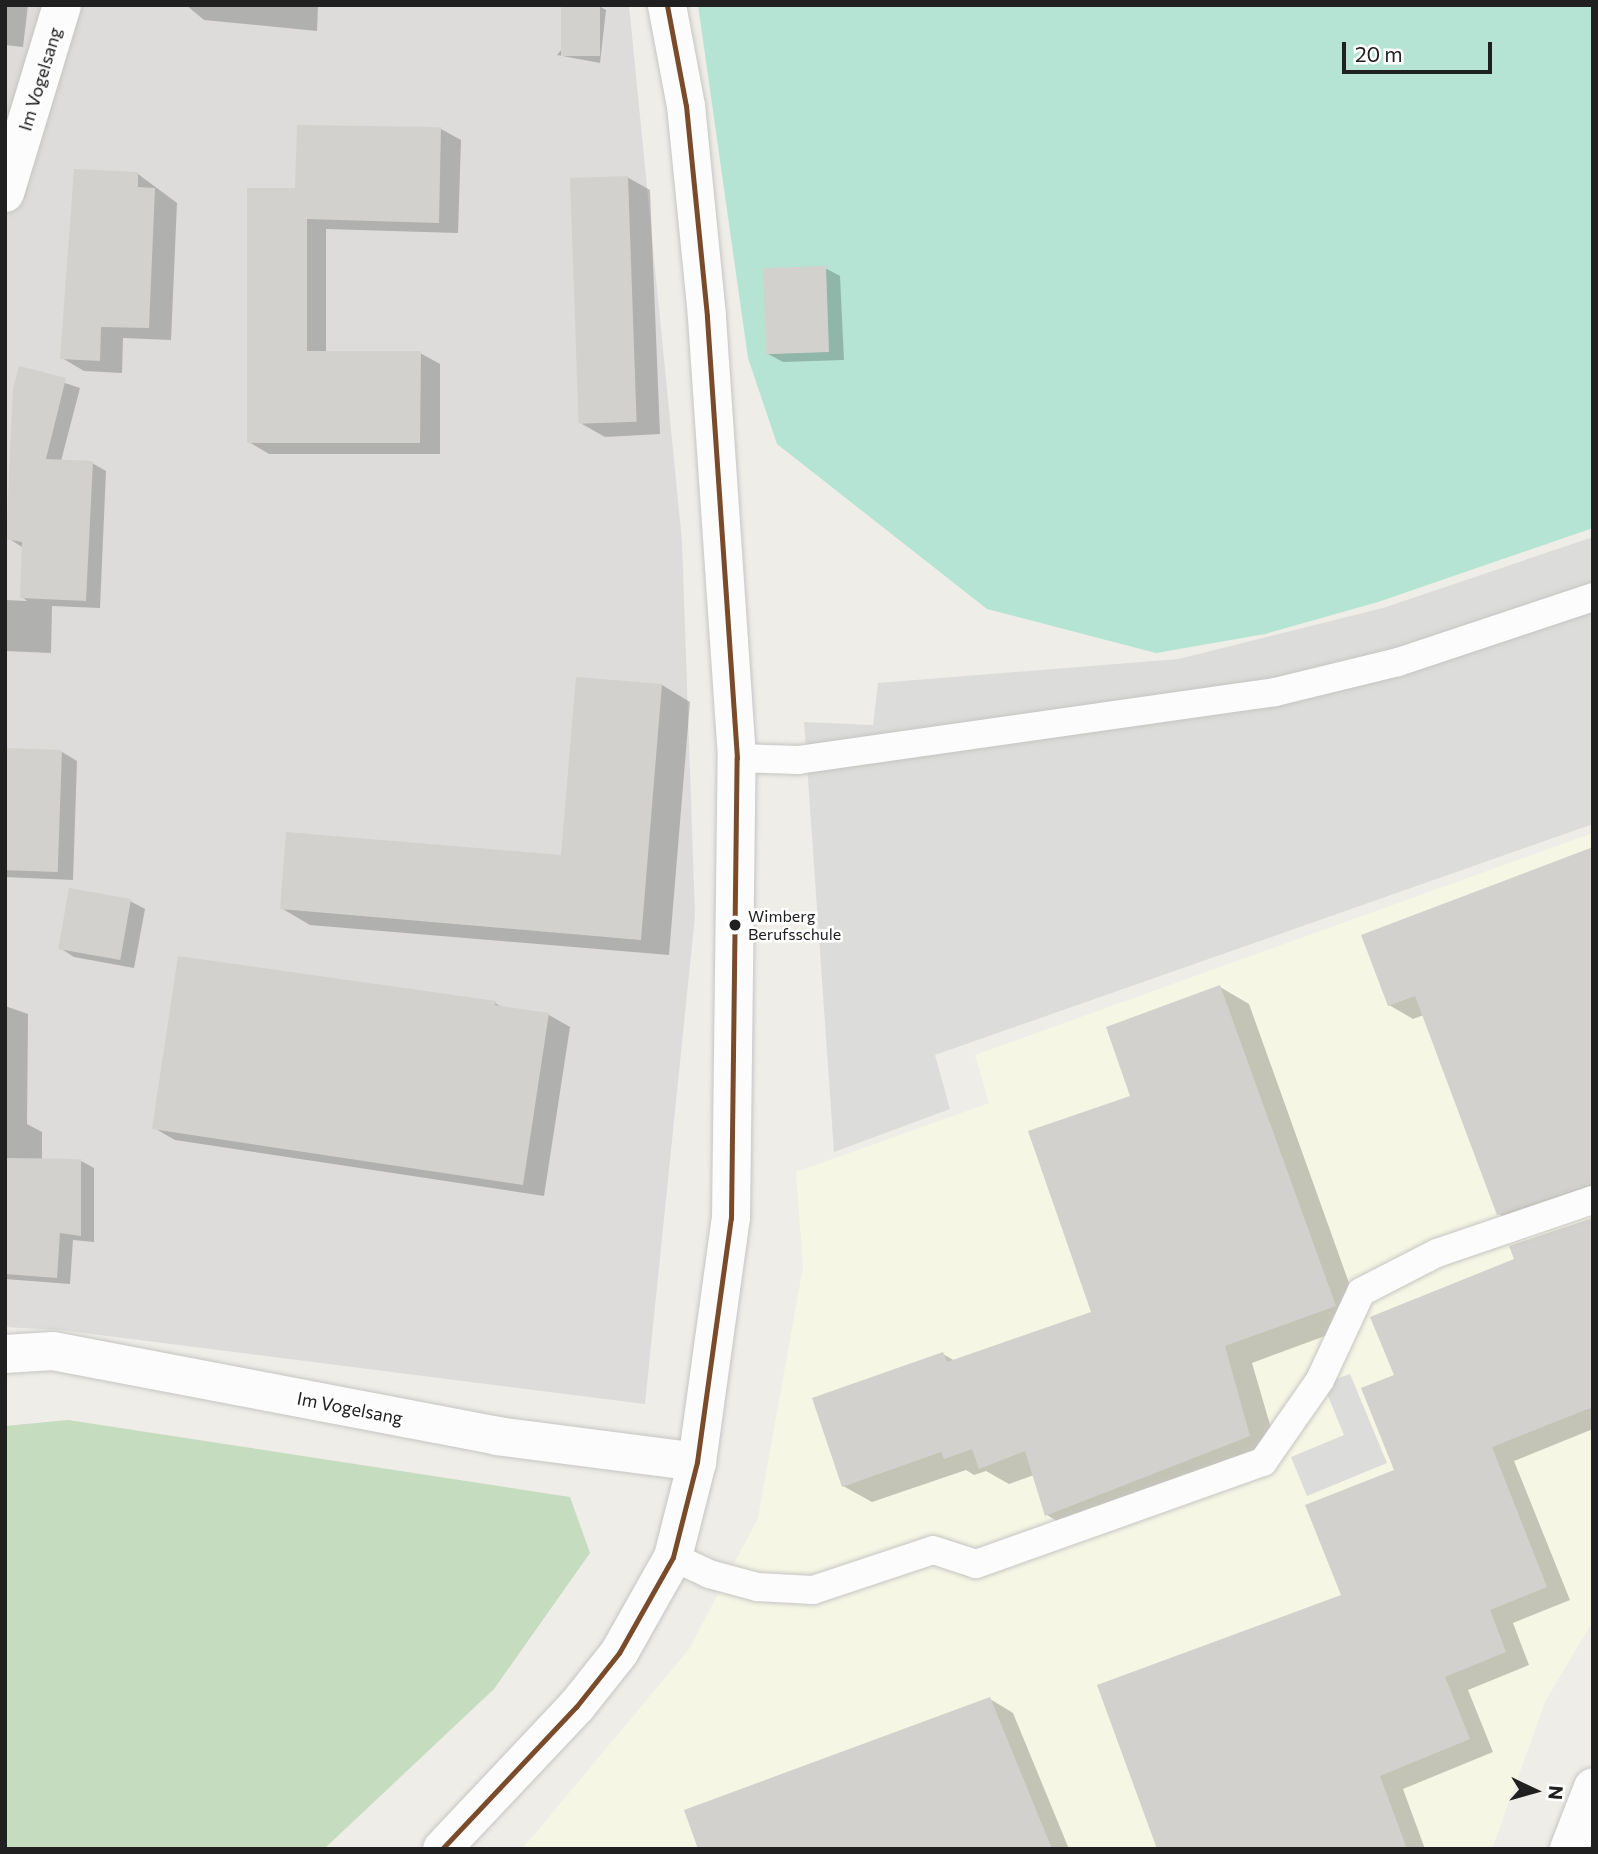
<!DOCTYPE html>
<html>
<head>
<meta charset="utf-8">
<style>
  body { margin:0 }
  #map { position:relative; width:1598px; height:1854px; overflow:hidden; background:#eeede8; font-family:Commissioner,sans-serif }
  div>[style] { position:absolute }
  .residential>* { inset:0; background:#dddcda }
  .education>* { inset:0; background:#f5f6e4 }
  .religious>* { inset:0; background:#dcdcda }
  .forest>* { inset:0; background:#c6dcbf }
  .pitch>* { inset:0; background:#b5e4d4 }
  .shadow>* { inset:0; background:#0003 }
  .building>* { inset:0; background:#d2d1cd; transform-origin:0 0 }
  .roads { filter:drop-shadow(0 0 2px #c5c5c3) drop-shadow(0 0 2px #c5c5c3) }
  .service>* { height:28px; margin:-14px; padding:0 14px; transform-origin:14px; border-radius:14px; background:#fcfcfc }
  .minor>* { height:38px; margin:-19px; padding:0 19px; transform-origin:19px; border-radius:19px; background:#fcfcfc }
  .tertiary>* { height:38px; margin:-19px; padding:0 19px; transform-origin:19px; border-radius:19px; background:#fcfcfc }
  .bus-1>* { height:5px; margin:-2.5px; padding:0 2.5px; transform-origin:2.5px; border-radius:2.5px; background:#7a4b2a }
  .dots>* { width:19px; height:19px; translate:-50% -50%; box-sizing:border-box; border:4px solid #fff; border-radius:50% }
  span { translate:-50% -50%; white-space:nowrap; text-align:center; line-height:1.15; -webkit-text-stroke:5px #fff; paint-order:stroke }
  .bus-label { font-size:16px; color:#202020 }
  .left { translate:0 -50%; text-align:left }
  .street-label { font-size:18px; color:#202020 }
  .frame { position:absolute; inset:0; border:7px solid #202020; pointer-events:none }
  .north { position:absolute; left:1500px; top:1756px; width:70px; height:70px; -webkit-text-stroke:5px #fff; paint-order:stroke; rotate:95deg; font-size:19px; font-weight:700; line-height:28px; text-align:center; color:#202020 }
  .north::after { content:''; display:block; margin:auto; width:24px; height:32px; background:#202020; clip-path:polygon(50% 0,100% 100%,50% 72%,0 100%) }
  .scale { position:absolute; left:1342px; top:42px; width:150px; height:32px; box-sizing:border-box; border:4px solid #202020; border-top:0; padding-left:9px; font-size:21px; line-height:24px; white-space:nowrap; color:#202020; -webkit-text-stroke:5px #fff; paint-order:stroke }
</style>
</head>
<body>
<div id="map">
  <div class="residential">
    <i style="clip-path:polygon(5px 5px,629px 5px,682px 541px,695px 916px,645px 1404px,60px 1330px,5px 1327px)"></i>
  </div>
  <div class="education">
    <i style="clip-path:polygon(1593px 833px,1593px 1621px,1546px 1700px,1492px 1849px,522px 1849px,689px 1649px,758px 1518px,803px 1267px,796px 1172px,989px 1103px,975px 1055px)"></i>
  </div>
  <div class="religious">
    <i style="clip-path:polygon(1593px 537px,1593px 824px,935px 1055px,950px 1109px,834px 1152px,804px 722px,873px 725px,878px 683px,1179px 659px,1383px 608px)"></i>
    <i style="clip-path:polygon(1350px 1374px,1387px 1463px,1307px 1496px,1291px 1457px,1344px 1435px,1323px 1384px)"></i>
  </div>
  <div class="forest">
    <i style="clip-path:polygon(68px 1420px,570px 1497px,590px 1553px,494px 1689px,324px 1849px,5px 1849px,5px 1426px)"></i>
  </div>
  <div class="pitch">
    <i style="clip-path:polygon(698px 5px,1593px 5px,1593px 528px,1378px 602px,1265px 634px,1156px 653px,987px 609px,777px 444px,748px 358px)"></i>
  </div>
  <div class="shadow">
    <i style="clip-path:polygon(5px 5px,28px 5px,23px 47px,5px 45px)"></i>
    <i style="clip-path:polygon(186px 5px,318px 5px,317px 31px,204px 20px)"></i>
    <i style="clip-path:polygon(599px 6px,606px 10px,600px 63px,557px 55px)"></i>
    <i style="clip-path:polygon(299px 126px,441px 129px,461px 140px,458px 233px,326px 229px,326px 353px,420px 353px,440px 364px,440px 454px,269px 454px,249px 442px,297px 190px)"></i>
    <i style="clip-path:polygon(138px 174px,177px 203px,171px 340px,123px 338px,122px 373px,84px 371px,62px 358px)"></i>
    <i style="clip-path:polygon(627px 177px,650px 190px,660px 434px,605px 437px,582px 424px)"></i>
    <i style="clip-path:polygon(825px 268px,840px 276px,844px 360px,783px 362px,768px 354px)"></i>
    <i style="clip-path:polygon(20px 368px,80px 388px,61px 461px,92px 463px,106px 471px,100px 608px,52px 606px,51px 653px,5px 651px,5px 600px,27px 601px,22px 597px,22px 547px,8px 538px)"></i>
    <i style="clip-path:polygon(662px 685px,690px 702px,669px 955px,310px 925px,281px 908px,562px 857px)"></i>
    <i style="clip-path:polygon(5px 750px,62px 752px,77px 761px,73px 880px,5px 877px)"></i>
    <i style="clip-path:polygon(1593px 849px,1593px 1204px,1523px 1228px,1499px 1214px,1424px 1015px,1413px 1019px,1389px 1005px)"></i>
    <i style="clip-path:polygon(130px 901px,145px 909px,134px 968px,74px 957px,60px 948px)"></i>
    <i style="clip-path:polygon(1220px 987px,1249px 1004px,1363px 1322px,1252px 1363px,1278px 1452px,1075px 1532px,1047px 1515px,1034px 1475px,1009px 1484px,986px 1471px,974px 1475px,966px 1470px,872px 1502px,843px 1486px,943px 1354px,955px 1361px,1093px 1314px,1132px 1097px)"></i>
    <i style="clip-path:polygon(495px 1003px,505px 1009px,549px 1015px,570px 1027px,544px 1196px,175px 1140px,154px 1128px)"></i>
    <i style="clip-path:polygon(5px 1006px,28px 1014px,27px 1124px,42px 1132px,42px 1160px,81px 1161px,94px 1168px,94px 1242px,73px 1240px,70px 1284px,5px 1279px)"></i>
    <i style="clip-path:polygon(1593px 1219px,1593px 1429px,1514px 1461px,1570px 1600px,1513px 1623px,1529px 1665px,1468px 1690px,1493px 1752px,1403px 1789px,1425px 1849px,1159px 1849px,1343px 1596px,1396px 1471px,1396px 1376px,1516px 1260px)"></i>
    <i style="clip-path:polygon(990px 1699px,1013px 1713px,1069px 1849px,700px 1849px)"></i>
  </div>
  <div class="building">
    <i style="left:561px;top:5px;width:39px;height:51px"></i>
    <i style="clip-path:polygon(297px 125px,441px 127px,439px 223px,307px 219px,307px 351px,421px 351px,420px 443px,247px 443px,247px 188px,295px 188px)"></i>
    <i style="clip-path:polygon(74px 169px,138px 172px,138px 187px,155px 188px,149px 328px,101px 327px,100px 361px,60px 359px)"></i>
    <i style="left:628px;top:176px;width:246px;height:58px;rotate:88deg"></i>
    <i style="left:826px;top:266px;width:86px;height:63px;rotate:88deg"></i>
    <i style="clip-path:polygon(19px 366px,66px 378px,46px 459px,93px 461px,86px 601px,20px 598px,22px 542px,6px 539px,13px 388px)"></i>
    <i style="clip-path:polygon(576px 677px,662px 684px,641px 940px,280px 909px,286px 832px,561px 855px)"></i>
    <i style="left:5px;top:748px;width:57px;height:122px;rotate:2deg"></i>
    <i style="clip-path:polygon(1593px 847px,1593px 1184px,1497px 1215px,1415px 996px,1388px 1006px,1361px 935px)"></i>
    <i style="left:69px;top:888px;width:63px;height:62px;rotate:10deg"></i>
    <i style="clip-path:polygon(178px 956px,496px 1001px,495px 1005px,549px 1013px,523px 1185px,152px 1129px)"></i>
    <i style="clip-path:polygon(1220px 985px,1336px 1306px,1225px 1346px,1250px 1436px,1045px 1516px,1025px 1451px,979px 1469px,972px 1449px,944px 1459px,941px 1452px,842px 1487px,812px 1398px,943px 1352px,947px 1362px,1091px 1312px,1028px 1131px,1130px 1096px,1106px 1027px)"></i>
    <i style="clip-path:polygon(5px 1158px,81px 1159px,81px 1236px,60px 1233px,57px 1278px,5px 1274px)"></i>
    <i style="clip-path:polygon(1593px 1218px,1593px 1407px,1492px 1447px,1547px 1587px,1490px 1610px,1506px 1652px,1445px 1677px,1470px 1739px,1380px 1776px,1407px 1849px,1157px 1849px,1097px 1685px,1341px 1595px,1305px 1505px,1394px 1470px,1361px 1388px,1394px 1375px,1370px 1317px,1514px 1259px,1509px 1246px)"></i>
    <i style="clip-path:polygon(990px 1697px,1052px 1849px,698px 1849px,684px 1810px)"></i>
  </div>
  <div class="roads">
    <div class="service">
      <i style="left:737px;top:758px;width:61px;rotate:1.9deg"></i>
      <i style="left:798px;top:760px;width:482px;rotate:-8.1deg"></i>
      <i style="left:1275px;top:692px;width:127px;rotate:-13.7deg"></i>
      <i style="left:1398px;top:662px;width:206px;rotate:-18.4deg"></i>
      <i style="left:673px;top:1557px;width:40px;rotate:25deg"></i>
      <i style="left:709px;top:1574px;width:50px;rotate:15.2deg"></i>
      <i style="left:757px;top:1587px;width:56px;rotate:3.1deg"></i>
      <i style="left:813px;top:1590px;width:126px;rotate:-18.4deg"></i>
      <i style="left:933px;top:1550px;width:45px;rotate:18deg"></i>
      <i style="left:976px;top:1564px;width:305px;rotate:-19.6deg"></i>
      <i style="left:1263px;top:1462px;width:100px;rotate:-55.2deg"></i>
      <i style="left:1320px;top:1380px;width:97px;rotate:-65deg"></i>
      <i style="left:1361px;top:1292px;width:85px;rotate:-27.2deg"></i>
      <i style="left:1437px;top:1253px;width:165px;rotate:-18.8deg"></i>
    </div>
    <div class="minor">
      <i style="left:5px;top:193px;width:196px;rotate:-73.1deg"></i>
      <i style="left:5px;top:1354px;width:48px;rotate:-3.6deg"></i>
      <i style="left:53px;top:1351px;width:452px;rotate:10.8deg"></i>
      <i style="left:497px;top:1436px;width:202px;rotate:7.4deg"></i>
      <i style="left:442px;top:1849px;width:195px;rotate:-46.7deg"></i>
      <i style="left:576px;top:1707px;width:69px;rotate:-51.5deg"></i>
      <i style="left:619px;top:1653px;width:110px;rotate:-60.6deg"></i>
      <i style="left:673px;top:1557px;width:98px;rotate:-75.8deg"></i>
      <i style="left:697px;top:1462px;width:246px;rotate:-82.1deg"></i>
      <i style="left:731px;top:1218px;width:460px;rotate:-89.3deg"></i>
      <i style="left:737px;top:758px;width:443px;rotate:-93.9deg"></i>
      <i style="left:707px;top:316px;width:211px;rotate:-95.7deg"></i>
      <i style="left:686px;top:106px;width:103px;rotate:-100.7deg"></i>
    </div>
    <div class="tertiary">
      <i style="left:1569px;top:1849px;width:66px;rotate:-68.8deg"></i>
    </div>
  </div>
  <div class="bus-1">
    <i style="left:442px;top:1849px;width:195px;rotate:-46.7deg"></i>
    <i style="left:576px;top:1707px;width:69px;rotate:-51.5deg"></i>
    <i style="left:619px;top:1653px;width:110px;rotate:-60.6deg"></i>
    <i style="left:673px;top:1557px;width:98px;rotate:-75.8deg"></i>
    <i style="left:697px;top:1462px;width:246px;rotate:-82.1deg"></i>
    <i style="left:731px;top:1218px;width:460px;rotate:-89.3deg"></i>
    <i style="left:737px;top:758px;width:443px;rotate:-93.9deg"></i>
    <i style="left:707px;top:316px;width:211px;rotate:-95.7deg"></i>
    <i style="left:686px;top:106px;width:103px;rotate:-100.7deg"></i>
  </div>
  <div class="dots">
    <i style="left:735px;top:925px;background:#202020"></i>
  </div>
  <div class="bus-label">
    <span class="left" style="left:748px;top:925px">Wimberg<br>Berufsschule</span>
  </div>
  <div class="street-label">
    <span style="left:40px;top:79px;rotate:-73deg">Im Vogelsang</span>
    <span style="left:350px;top:1408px;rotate:11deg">Im Vogelsang</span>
  </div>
  <div class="frame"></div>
  <div class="north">N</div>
  <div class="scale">20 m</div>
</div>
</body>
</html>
